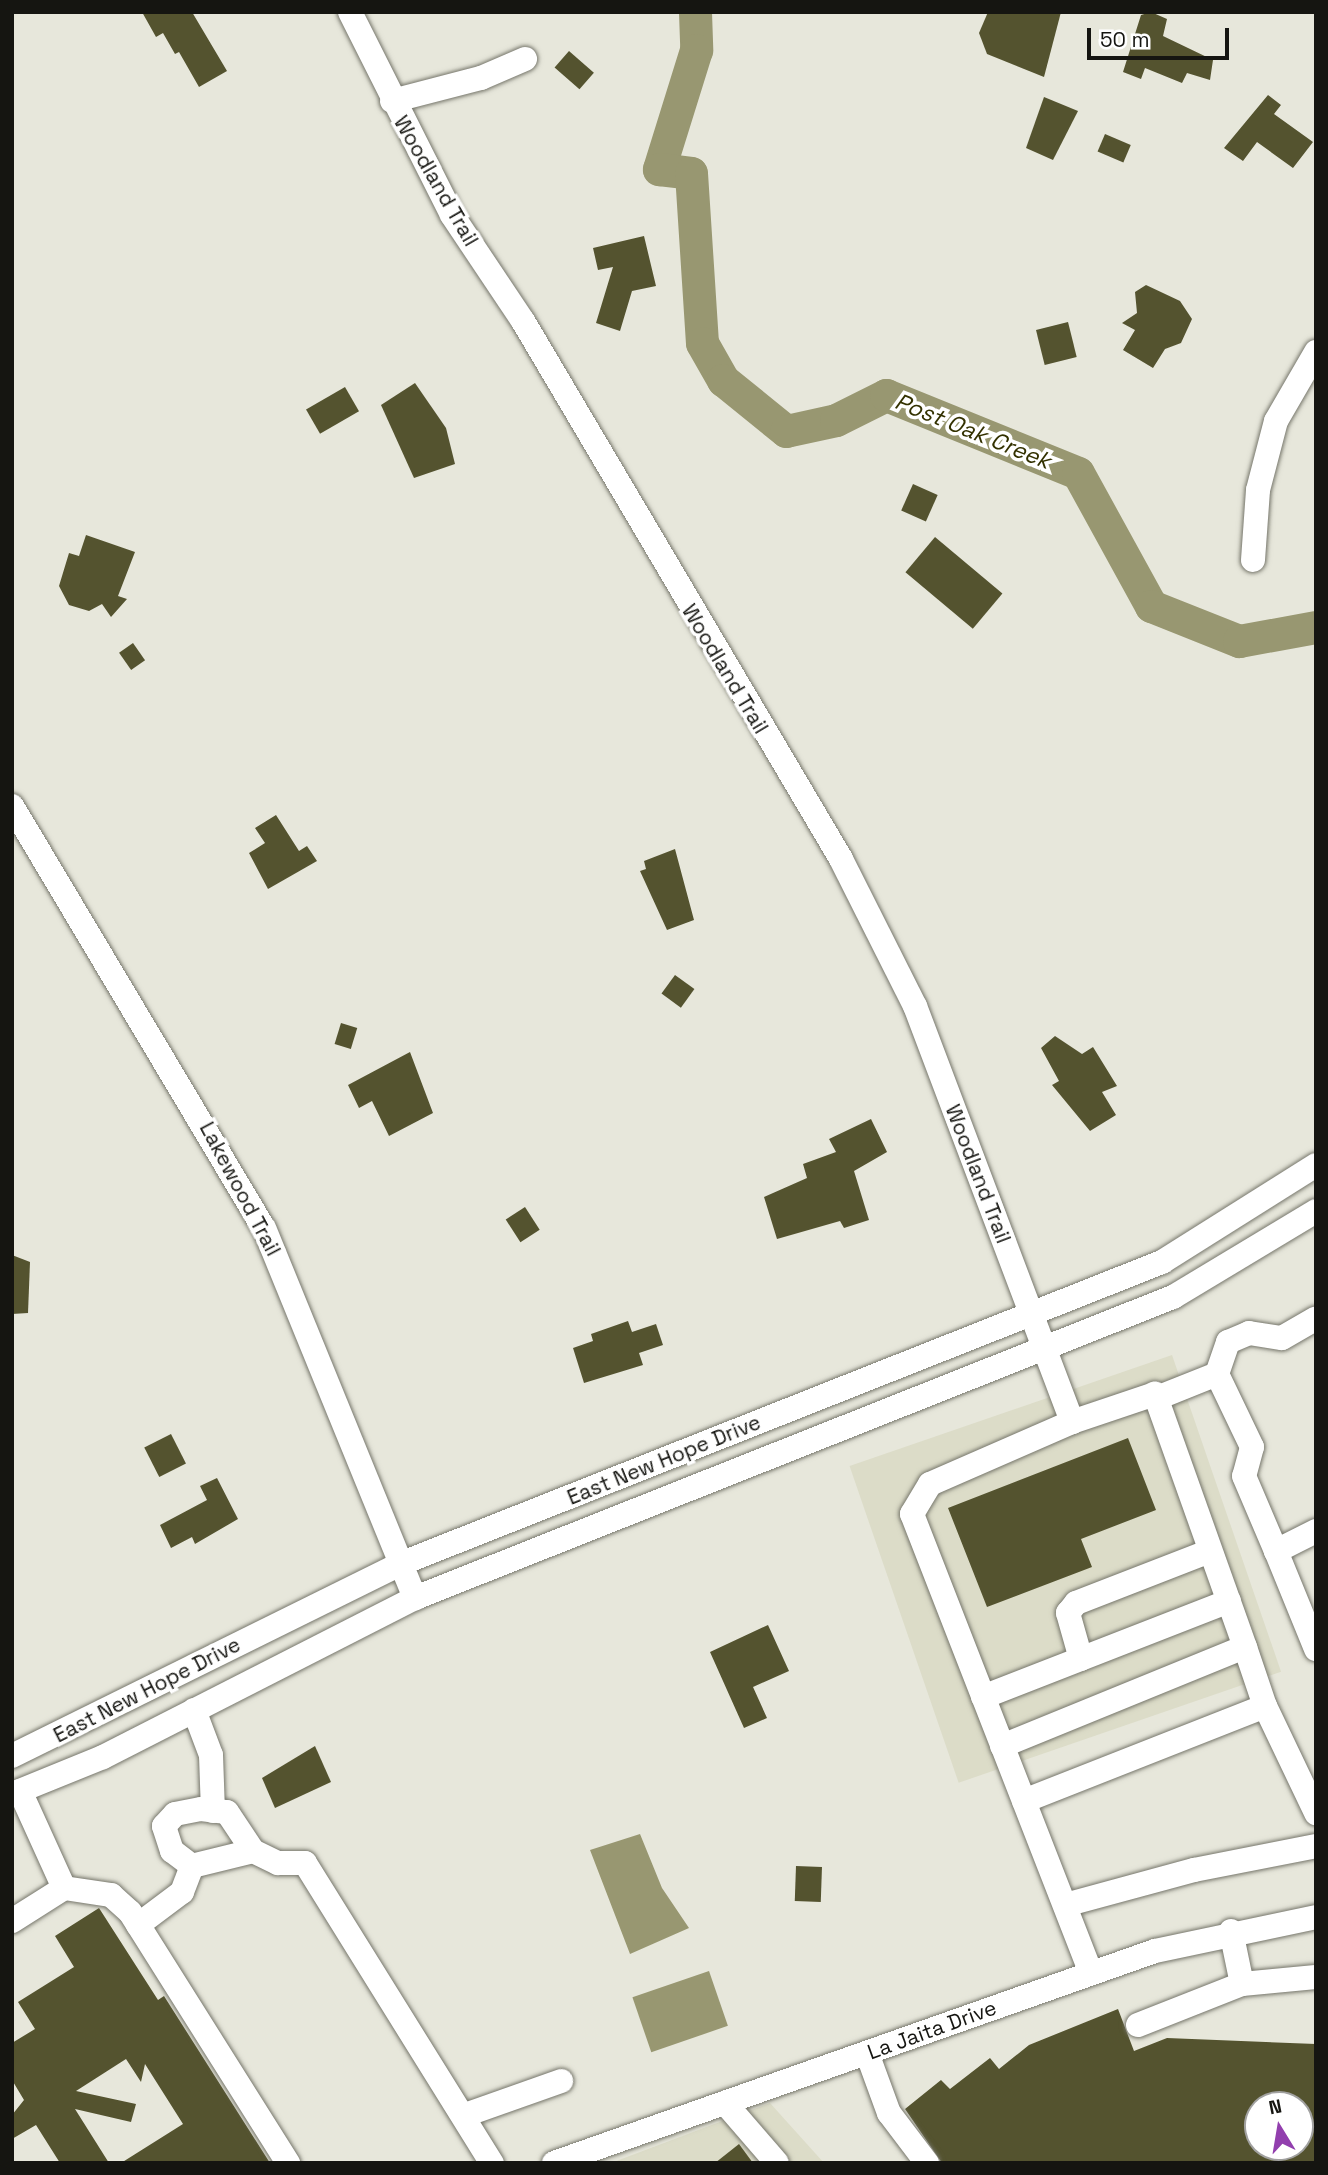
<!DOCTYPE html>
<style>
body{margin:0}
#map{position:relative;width:1328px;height:2175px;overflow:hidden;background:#e7e7db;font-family:"Space Grotesk",sans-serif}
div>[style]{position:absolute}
.built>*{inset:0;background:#dcdcc8;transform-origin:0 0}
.water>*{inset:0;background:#989771;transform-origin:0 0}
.river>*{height:33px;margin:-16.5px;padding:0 16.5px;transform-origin:16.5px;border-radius:16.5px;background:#989771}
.building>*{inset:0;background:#54532f;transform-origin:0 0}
.roads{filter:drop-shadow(0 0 2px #76766b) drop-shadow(0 0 2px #76766b)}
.minor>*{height:24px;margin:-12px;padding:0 12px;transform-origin:12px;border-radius:12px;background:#fff}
span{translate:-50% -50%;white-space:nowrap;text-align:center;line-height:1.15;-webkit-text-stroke:7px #fff;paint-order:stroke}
.street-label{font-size:21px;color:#151511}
.water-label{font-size:23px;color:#333100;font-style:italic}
.frame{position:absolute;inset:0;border:14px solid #151511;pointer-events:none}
.north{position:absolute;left:1244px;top:2091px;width:70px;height:70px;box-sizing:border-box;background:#fff;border:2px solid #a1a1a0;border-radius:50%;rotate:349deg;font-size:19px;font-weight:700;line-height:28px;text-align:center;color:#151511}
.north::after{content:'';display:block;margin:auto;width:24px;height:32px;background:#923fae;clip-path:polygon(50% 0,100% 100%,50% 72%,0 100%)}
.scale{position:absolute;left:1087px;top:28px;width:142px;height:32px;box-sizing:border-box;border:4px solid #151511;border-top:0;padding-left:9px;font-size:21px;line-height:24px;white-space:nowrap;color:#151511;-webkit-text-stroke:5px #fff;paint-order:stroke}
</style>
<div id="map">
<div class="built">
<i style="left:1172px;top:1355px;width:335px;height:341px;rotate:71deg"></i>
<i style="clip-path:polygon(770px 2103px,824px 2163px,611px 2163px)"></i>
</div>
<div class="water">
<i style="clip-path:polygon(640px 1834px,662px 1888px,689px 1928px,630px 1954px,590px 1850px)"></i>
<i style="left:709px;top:1971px;width:58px;height:81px;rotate:71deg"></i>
</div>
<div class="river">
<i style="left:695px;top:12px;width:38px;rotate:88deg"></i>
<i style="left:696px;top:50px;width:125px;rotate:107.3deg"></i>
<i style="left:659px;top:169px;width:32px;rotate:7deg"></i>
<i style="left:691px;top:173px;width:170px;rotate:86.3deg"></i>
<i style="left:702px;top:343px;width:43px;rotate:60.4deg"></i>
<i style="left:723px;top:380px;width:81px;rotate:39deg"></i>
<i style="left:786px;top:431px;width:51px;rotate:-12.4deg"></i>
<i style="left:836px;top:420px;width:56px;rotate:-26.6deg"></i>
<i style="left:886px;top:395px;width:207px;rotate:22.1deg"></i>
<i style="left:1078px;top:473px;width:152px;rotate:61.2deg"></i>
<i style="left:1151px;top:606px;width:95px;rotate:21.7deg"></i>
<i style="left:1239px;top:641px;width:78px;rotate:-10.3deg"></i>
</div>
<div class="building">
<i style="clip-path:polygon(142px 12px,192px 12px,227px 71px,199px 87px,179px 52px,175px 54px,163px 33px,156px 37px)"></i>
<i style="clip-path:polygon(988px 12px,1061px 12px,1044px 77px,987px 54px,979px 33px)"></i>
<i style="clip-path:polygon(1151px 12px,1167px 19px,1163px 36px,1213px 60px,1210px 80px,1187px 73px,1182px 83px,1145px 68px,1141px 79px,1123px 72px,1141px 15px)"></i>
<i style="left:569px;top:51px;width:33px;height:22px;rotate:41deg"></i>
<i style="clip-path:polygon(1268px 95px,1281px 105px,1274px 114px,1313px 142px,1293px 168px,1257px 142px,1243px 161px,1224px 148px)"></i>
<i style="clip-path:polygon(1044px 97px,1078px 111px,1053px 160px,1026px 148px)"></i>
<i style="left:1105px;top:134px;width:28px;height:19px;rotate:23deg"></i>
<i style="clip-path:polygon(644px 236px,656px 286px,632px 291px,620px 331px,596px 323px,613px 267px,598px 270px,593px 248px)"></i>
<i style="clip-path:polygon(1146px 285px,1180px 301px,1192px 319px,1181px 343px,1165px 349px,1153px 368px,1123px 350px,1135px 330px,1122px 323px,1137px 313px,1135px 292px)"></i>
<i style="left:1068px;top:322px;width:36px;height:33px;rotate:76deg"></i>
<i style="clip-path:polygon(415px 383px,446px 428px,455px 464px,414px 478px,381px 405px)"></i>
<i style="left:345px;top:387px;width:28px;height:45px;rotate:60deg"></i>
<i style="left:913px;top:484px;width:27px;height:29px;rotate:24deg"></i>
<i style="clip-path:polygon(86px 535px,135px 552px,118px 596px,127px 599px,111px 617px,102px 604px,89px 611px,69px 605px,59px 586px,69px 553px,79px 556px)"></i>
<i style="left:935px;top:537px;width:88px;height:46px;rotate:40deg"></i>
<i style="left:133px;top:643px;width:21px;height:17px;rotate:55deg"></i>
<i style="clip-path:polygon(276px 815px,299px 851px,307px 846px,317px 861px,268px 889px,249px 853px,265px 843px,255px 828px)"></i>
<i style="clip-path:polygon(675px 849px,694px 920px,667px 930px,640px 871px,646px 869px,644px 861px)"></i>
<i style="left:675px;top:975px;width:24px;height:23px;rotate:36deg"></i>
<i style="left:341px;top:1023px;width:17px;height:22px;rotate:17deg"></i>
<i style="clip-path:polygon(1055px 1036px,1082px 1054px,1093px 1047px,1117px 1086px,1102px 1092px,1116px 1115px,1090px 1131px,1052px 1085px,1059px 1081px,1041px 1048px)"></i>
<i style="clip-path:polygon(410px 1052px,433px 1113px,389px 1136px,372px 1101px,359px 1108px,348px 1085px)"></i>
<i style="clip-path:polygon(871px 1119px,887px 1152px,854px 1171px,869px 1220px,844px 1228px,840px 1221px,777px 1239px,764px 1197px,807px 1178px,803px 1164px,836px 1152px,829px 1139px)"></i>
<i style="left:525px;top:1207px;width:27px;height:23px;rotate:57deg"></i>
<i style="clip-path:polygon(12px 1255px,30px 1262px,28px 1313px,12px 1314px)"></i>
<i style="clip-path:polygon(628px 1321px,632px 1332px,656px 1324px,663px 1345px,639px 1353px,643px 1365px,584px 1383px,573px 1348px,593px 1341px,591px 1334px)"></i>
<i style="left:171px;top:1434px;width:33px;height:30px;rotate:63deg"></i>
<i style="clip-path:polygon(1128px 1438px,1156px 1510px,1081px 1539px,1092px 1567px,987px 1607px,948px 1508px)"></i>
<i style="clip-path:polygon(217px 1478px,238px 1519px,195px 1544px,192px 1537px,171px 1548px,160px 1525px,207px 1500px,200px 1486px)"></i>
<i style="clip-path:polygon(768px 1625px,789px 1671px,753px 1687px,767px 1718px,744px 1728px,710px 1652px)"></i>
<i style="clip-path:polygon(315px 1746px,331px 1782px,275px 1808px,262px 1778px)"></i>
<i style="left:796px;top:1866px;width:26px;height:35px;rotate:2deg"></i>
<i style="clip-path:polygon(99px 1908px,158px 2000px,164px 1996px,270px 2163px,121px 2163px,183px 2124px,145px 2064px,141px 2082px,126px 2059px,76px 2091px,136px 2104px,131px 2122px,75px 2109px,109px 2163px,60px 2163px,36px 2125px,12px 2139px,12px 2115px,24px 2100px,12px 2080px,12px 2043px,35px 2029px,18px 2002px,74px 1967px,55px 1936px)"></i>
<i style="clip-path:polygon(evenodd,1118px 2009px,1134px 2051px,1167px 2038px,1316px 2044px,1316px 2163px,942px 2163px,905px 2109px,941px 2080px,950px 2089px,990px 2058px,999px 2069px,1029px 2045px,1118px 2009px,1258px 2105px,1300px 2105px,1300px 2147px,1258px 2147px,1258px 2105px)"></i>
<i style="clip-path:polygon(739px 2144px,753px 2163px,715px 2163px)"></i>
</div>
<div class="roads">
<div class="minor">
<i style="left:350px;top:12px;width:227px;rotate:63.3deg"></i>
<i style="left:452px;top:215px;width:128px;rotate:56.2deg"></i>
<i style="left:523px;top:321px;width:625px;rotate:59.41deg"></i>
<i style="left:841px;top:859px;width:165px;rotate:63.3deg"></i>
<i style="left:915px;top:1006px;width:445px;rotate:69.3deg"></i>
<i style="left:1072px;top:1422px;width:155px;rotate:156.4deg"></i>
<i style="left:930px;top:1484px;width:35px;rotate:121deg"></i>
<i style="left:912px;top:1514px;width:493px;rotate:68.7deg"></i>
<i style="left:392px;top:101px;width:92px;rotate:-14.5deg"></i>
<i style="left:481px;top:78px;width:48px;rotate:-23.4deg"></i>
<i style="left:1253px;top:560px;width:70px;rotate:-85.9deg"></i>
<i style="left:1258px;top:490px;width:71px;rotate:-75.4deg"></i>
<i style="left:1276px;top:421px;width:80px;rotate:-59.9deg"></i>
<i style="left:12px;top:806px;width:492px;rotate:59.2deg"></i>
<i style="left:264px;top:1228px;width:400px;rotate:67.8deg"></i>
<i style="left:1217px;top:1374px;width:34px;rotate:-71deg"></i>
<i style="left:1228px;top:1342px;width:23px;rotate:-23deg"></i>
<i style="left:1249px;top:1333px;width:33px;rotate:9deg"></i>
<i style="left:1282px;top:1338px;width:39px;rotate:-30deg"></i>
<i style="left:1157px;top:1398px;width:65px;rotate:-21.8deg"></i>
<i style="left:1217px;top:1374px;width:81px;rotate:64.4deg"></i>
<i style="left:1252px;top:1447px;width:30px;rotate:105deg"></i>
<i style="left:1244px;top:1476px;width:82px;rotate:66.9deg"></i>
<i style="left:1316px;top:1531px;width:45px;rotate:153.4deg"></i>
<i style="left:1276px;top:1551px;width:106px;rotate:67.8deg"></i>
<i style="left:1245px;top:1647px;width:62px;rotate:71.3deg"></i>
<i style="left:1081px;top:1659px;width:48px;rotate:-105.8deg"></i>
<i style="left:1068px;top:1613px;width:13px;rotate:-51deg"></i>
<i style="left:1076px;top:1603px;width:144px;rotate:-21.2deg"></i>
<i style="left:983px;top:1697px;width:264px;rotate:-21.3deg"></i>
<i style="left:194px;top:1710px;width:48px;rotate:69.3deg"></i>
<i style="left:211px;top:1755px;width:56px;rotate:88deg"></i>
<i style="left:1002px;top:1746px;width:262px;rotate:-22.2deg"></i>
<i style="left:1245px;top:1647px;width:269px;rotate:-109.6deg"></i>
<i style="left:1155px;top:1394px;width:88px;rotate:161.4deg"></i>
<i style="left:12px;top:1756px;width:433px;rotate:-26.3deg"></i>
<i style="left:400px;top:1564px;width:820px;rotate:-21.62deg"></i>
<i style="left:1162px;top:1262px;width:182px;rotate:-32.2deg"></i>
<i style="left:20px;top:1791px;width:107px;rotate:65.6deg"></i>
<i style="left:64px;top:1888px;width:48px;rotate:8.5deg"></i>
<i style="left:111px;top:1895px;width:25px;rotate:42deg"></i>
<i style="left:130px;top:1912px;width:297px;rotate:57.8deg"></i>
<i style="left:12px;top:1794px;width:98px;rotate:-22.1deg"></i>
<i style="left:103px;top:1757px;width:350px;rotate:-27deg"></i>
<i style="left:415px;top:1598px;width:816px;rotate:-21.66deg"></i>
<i style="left:1173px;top:1297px;width:167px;rotate:-31deg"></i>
<i style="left:1024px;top:1801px;width:259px;rotate:-21.5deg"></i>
<i style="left:1265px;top:1706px;width:119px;rotate:64.5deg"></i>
<i style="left:253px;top:1851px;width:28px;rotate:26deg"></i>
<i style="left:278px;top:1863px;width:27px"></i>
<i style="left:305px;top:1863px;width:354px;rotate:58.1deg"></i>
<i style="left:1065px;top:1905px;width:134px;rotate:-15.2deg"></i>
<i style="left:1194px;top:1870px;width:124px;rotate:-11.1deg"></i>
<i style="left:12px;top:1921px;width:62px;rotate:-32.4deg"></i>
<i style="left:138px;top:1925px;width:55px;rotate:-36.9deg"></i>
<i style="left:182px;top:1892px;width:28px;rotate:-69deg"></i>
<i style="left:192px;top:1866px;width:25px;rotate:-143deg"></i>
<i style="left:172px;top:1851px;width:26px;rotate:-108deg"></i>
<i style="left:164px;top:1826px;width:16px;rotate:-47deg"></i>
<i style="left:175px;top:1814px;width:26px;rotate:-11deg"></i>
<i style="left:201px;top:1809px;width:26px;rotate:7deg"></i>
<i style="left:227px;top:1812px;width:47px;rotate:56.3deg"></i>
<i style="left:253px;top:1851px;width:63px;rotate:166.2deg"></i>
<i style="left:1231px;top:1931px;width:54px;rotate:78.3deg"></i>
<i style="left:1138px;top:2025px;width:112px;rotate:-21.5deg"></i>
<i style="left:1242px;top:1984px;width:74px;rotate:-5.4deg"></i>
<i style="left:867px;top:2053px;width:64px;rotate:69.9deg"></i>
<i style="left:889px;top:2113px;width:63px;rotate:52.8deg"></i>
<i style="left:725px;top:2103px;width:79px;rotate:49.1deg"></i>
<i style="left:465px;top:2115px;width:102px;rotate:-19.5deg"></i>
<i style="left:554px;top:2163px;width:637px;rotate:-19.43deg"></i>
<i style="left:1155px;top:1951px;width:165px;rotate:-11.9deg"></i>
</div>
</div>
<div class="street-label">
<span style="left:436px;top:181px;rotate:60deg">Woodland Trail</span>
<span style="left:725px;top:669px;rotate:59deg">Woodland Trail</span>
<span style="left:978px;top:1174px;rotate:69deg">Woodland Trail</span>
<span style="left:240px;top:1189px;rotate:62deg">Lakewood Trail</span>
<span style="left:664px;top:1460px;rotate:-22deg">East New Hope Drive</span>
<span style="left:147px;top:1690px;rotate:-27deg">East New Hope Drive</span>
<span style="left:932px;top:2030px;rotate:-20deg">La Jaita Drive</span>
</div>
<div class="water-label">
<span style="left:973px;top:431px;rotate:22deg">Post Oak Creek</span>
</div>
<div class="frame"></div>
<div class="north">N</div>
<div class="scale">50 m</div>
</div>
